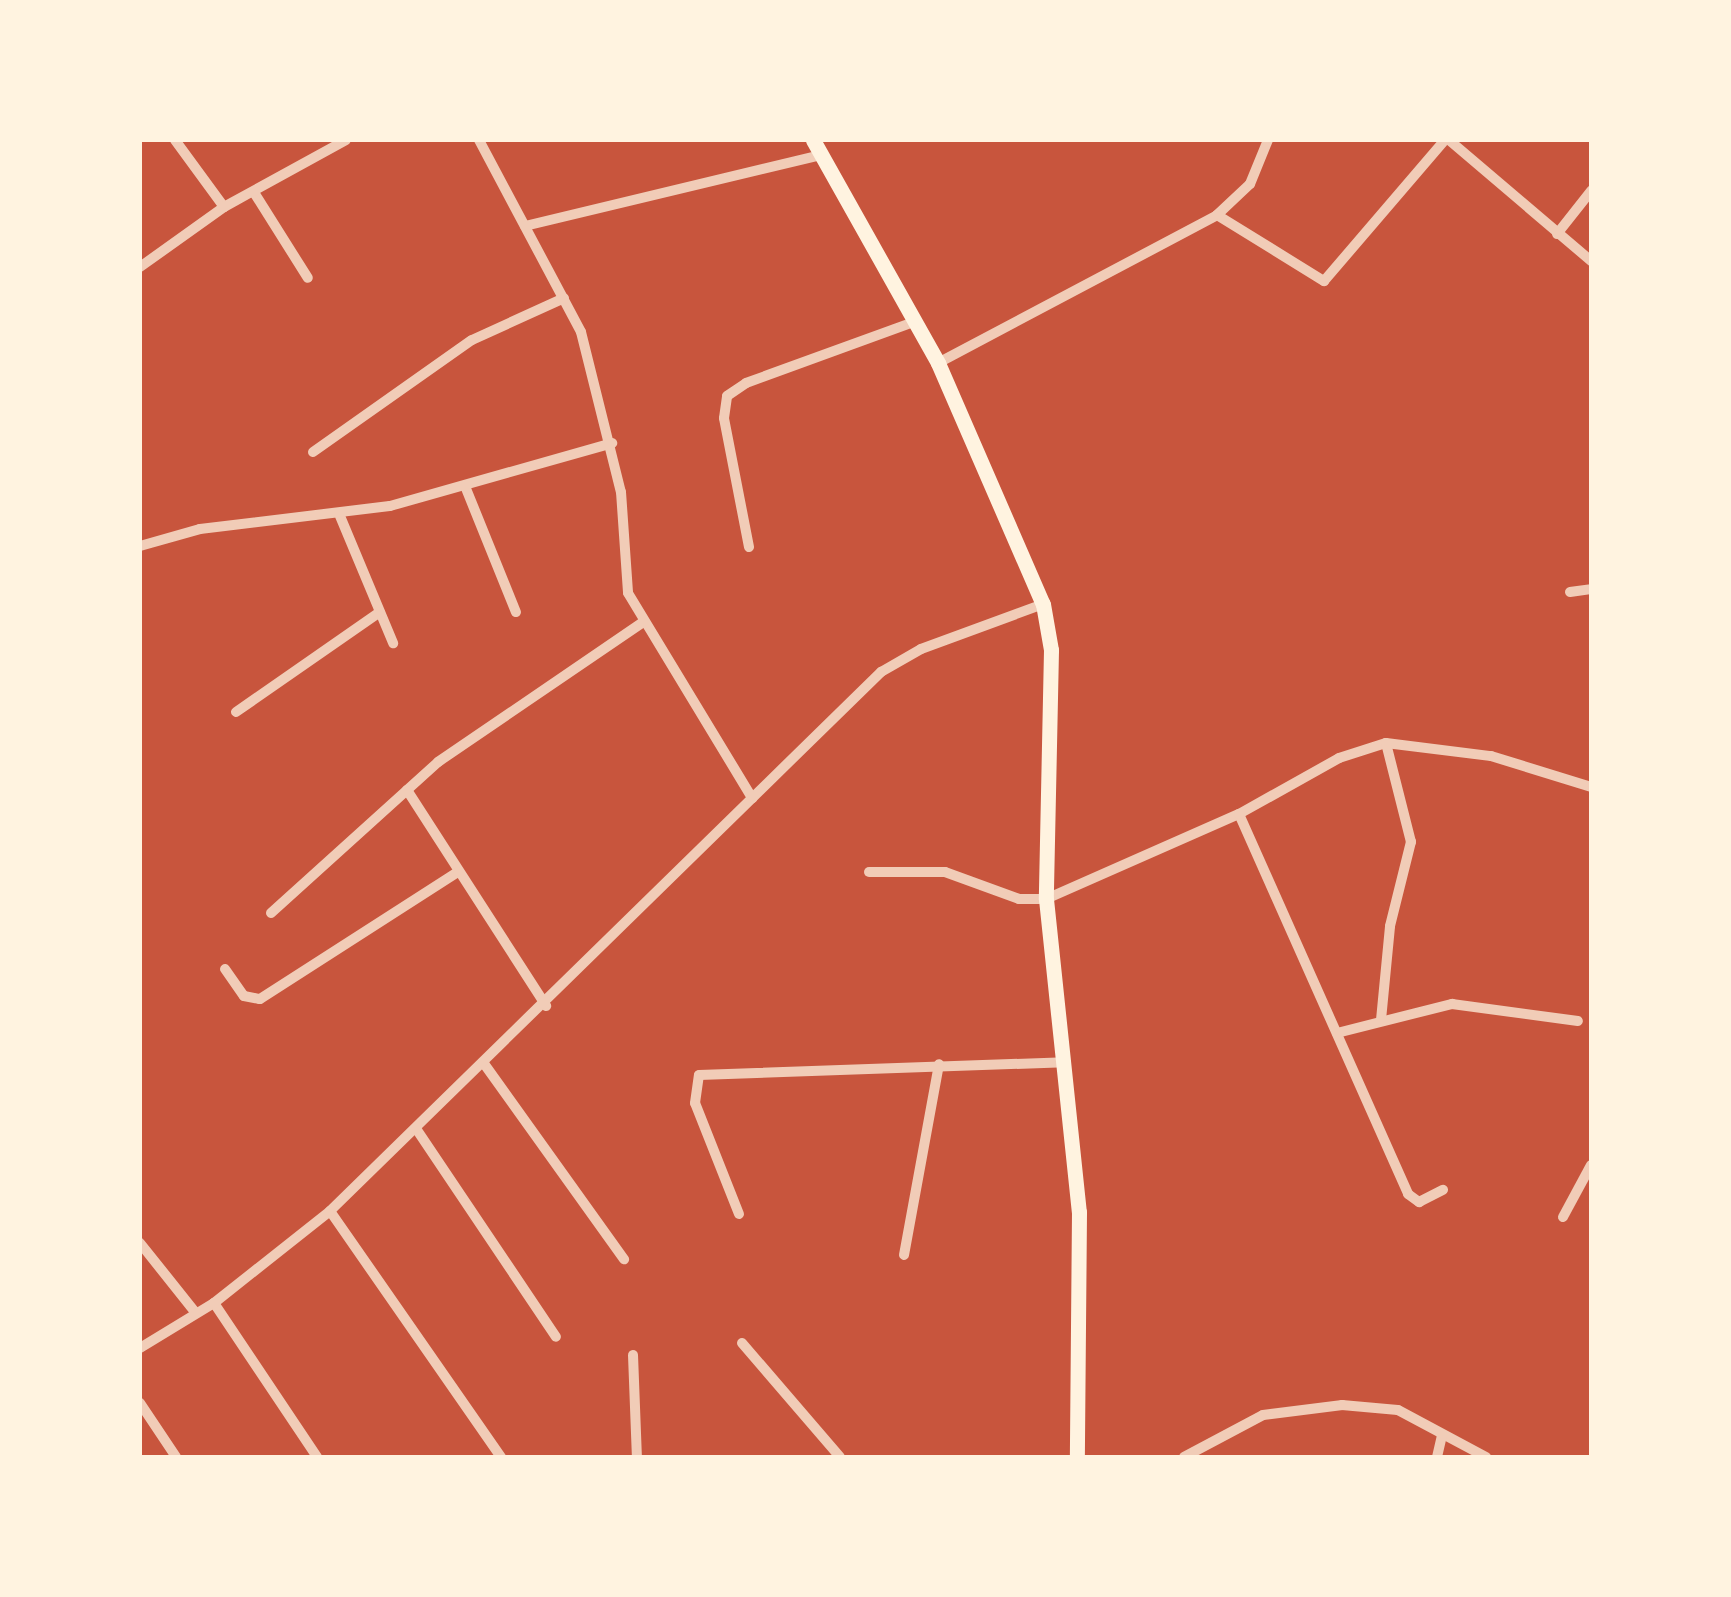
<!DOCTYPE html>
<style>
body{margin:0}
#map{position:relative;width:1731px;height:1597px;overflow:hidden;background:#c8553d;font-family:Helvetica,sans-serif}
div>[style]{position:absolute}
.minor>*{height:10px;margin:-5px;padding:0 5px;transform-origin:5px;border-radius:5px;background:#f1ccb7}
.primary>*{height:15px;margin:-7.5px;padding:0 7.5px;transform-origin:7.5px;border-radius:7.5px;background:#fff3e0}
span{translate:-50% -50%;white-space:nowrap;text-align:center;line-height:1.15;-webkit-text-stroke:9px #fff3e0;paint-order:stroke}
.frame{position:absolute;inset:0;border:142px solid #fff3e0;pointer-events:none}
</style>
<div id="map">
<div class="minor">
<i style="left:175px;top:140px;width:83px;rotate:53.8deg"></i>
<i style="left:479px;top:140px;width:217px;rotate:62deg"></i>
<i style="left:581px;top:332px;width:165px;rotate:76deg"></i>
<i style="left:621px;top:492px;width:101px;rotate:86deg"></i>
<i style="left:628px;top:593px;width:240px;rotate:58.8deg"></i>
<i style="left:1449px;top:140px;width:187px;rotate:40.4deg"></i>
<i style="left:255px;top:194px;width:99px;rotate:57.8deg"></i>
<i style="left:1217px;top:215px;width:126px;rotate:31.7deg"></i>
<i style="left:1324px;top:281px;width:186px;rotate:-49.4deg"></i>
<i style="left:525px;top:226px;width:304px;rotate:-13.5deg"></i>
<i style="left:1557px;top:234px;width:55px;rotate:-51.7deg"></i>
<i style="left:140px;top:267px;width:103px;rotate:-35.5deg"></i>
<i style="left:224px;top:207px;width:139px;rotate:-28.8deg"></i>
<i style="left:938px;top:363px;width:316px;rotate:-27.9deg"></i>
<i style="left:1217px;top:215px;width:45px;rotate:-43.2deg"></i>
<i style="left:1250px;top:184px;width:48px;rotate:-67.8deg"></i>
<i style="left:313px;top:452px;width:194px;rotate:-35.2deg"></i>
<i style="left:472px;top:340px;width:101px;rotate:-24.5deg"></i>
<i style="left:465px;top:486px;width:136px;rotate:68deg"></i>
<i style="left:340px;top:516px;width:138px;rotate:67.3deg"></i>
<i style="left:140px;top:546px;width:62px;rotate:-15.8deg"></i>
<i style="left:200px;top:529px;width:191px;rotate:-6.9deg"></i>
<i style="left:390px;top:506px;width:231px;rotate:-15.8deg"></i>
<i style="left:749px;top:547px;width:131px;rotate:-101deg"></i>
<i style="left:724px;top:418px;width:22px;rotate:-82deg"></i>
<i style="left:727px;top:396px;width:23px;rotate:-34deg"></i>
<i style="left:746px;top:383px;width:181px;rotate:-20deg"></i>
<i style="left:1570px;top:592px;width:21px;rotate:-8deg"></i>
<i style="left:236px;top:712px;width:175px;rotate:-34.8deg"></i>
<i style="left:407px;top:790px;width:257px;rotate:57.2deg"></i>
<i style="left:1239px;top:814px;width:416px;rotate:66deg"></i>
<i style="left:1408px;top:1194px;width:14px;rotate:36deg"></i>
<i style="left:1419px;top:1202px;width:27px;rotate:-27deg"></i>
<i style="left:869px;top:872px;width:76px"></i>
<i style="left:945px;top:872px;width:79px;rotate:20deg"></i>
<i style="left:1019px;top:899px;width:27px"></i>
<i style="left:1046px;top:899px;width:211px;rotate:-23.8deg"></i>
<i style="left:1239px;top:814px;width:115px;rotate:-29.2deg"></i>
<i style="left:1339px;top:758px;width:49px;rotate:-17.7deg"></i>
<i style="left:1386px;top:743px;width:106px;rotate:7.1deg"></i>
<i style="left:1491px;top:756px;width:105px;rotate:17.2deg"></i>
<i style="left:271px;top:913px;width:225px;rotate:-42.1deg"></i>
<i style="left:438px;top:762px;width:248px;rotate:-34.3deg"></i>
<i style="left:225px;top:969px;width:33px;rotate:55deg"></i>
<i style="left:244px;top:996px;width:16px;rotate:11deg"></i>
<i style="left:260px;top:999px;width:235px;rotate:-32.7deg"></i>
<i style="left:1381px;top:1020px;width:94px;rotate:-84.5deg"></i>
<i style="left:1390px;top:926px;width:87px;rotate:-76deg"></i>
<i style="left:1411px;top:842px;width:102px;rotate:-104.2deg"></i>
<i style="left:1337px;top:1033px;width:119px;rotate:-14.2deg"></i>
<i style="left:1452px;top:1004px;width:127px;rotate:7.7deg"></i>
<i style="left:485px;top:1065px;width:239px;rotate:54.4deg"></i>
<i style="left:417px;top:1130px;width:249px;rotate:56.1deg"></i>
<i style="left:330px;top:1211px;width:300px;rotate:55.2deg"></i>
<i style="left:739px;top:1214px;width:119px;rotate:-111.6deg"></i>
<i style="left:695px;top:1103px;width:28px;rotate:-82deg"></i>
<i style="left:699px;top:1075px;width:366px;rotate:-2deg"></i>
<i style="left:1563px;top:1217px;width:59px;rotate:-61.7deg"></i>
<i style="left:140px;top:1243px;width:88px;rotate:51.4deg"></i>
<i style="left:904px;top:1255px;width:194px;rotate:-79.6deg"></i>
<i style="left:214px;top:1303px;width:185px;rotate:56.2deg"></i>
<i style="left:742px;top:1343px;width:150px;rotate:49.3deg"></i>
<i style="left:140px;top:1348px;width:87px;rotate:-31.3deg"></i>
<i style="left:214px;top:1303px;width:148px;rotate:-38.4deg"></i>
<i style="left:330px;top:1211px;width:771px;rotate:-44.37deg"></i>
<i style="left:881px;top:672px;width:46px;rotate:-29.9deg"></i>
<i style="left:921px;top:649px;width:130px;rotate:-20.2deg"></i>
<i style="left:633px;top:1355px;width:102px;rotate:87.8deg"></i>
<i style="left:140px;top:1403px;width:65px;rotate:56.3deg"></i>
<i style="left:1184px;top:1457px;width:89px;rotate:-28deg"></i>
<i style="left:1263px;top:1415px;width:80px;rotate:-7.2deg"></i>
<i style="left:1342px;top:1405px;width:56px;rotate:5.1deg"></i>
<i style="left:1398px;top:1410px;width:100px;rotate:28.1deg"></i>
<i style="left:1437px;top:1457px;width:23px;rotate:-77deg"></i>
</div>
<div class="primary">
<i style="left:813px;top:140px;width:256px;rotate:60.7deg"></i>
<i style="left:938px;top:363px;width:263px;rotate:66.5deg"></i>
<i style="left:1043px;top:604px;width:47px;rotate:80.1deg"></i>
<i style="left:1051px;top:650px;width:249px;rotate:91.2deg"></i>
<i style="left:1046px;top:899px;width:315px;rotate:84deg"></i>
<i style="left:1079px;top:1212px;width:245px;rotate:90.5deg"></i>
</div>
<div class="frame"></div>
</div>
